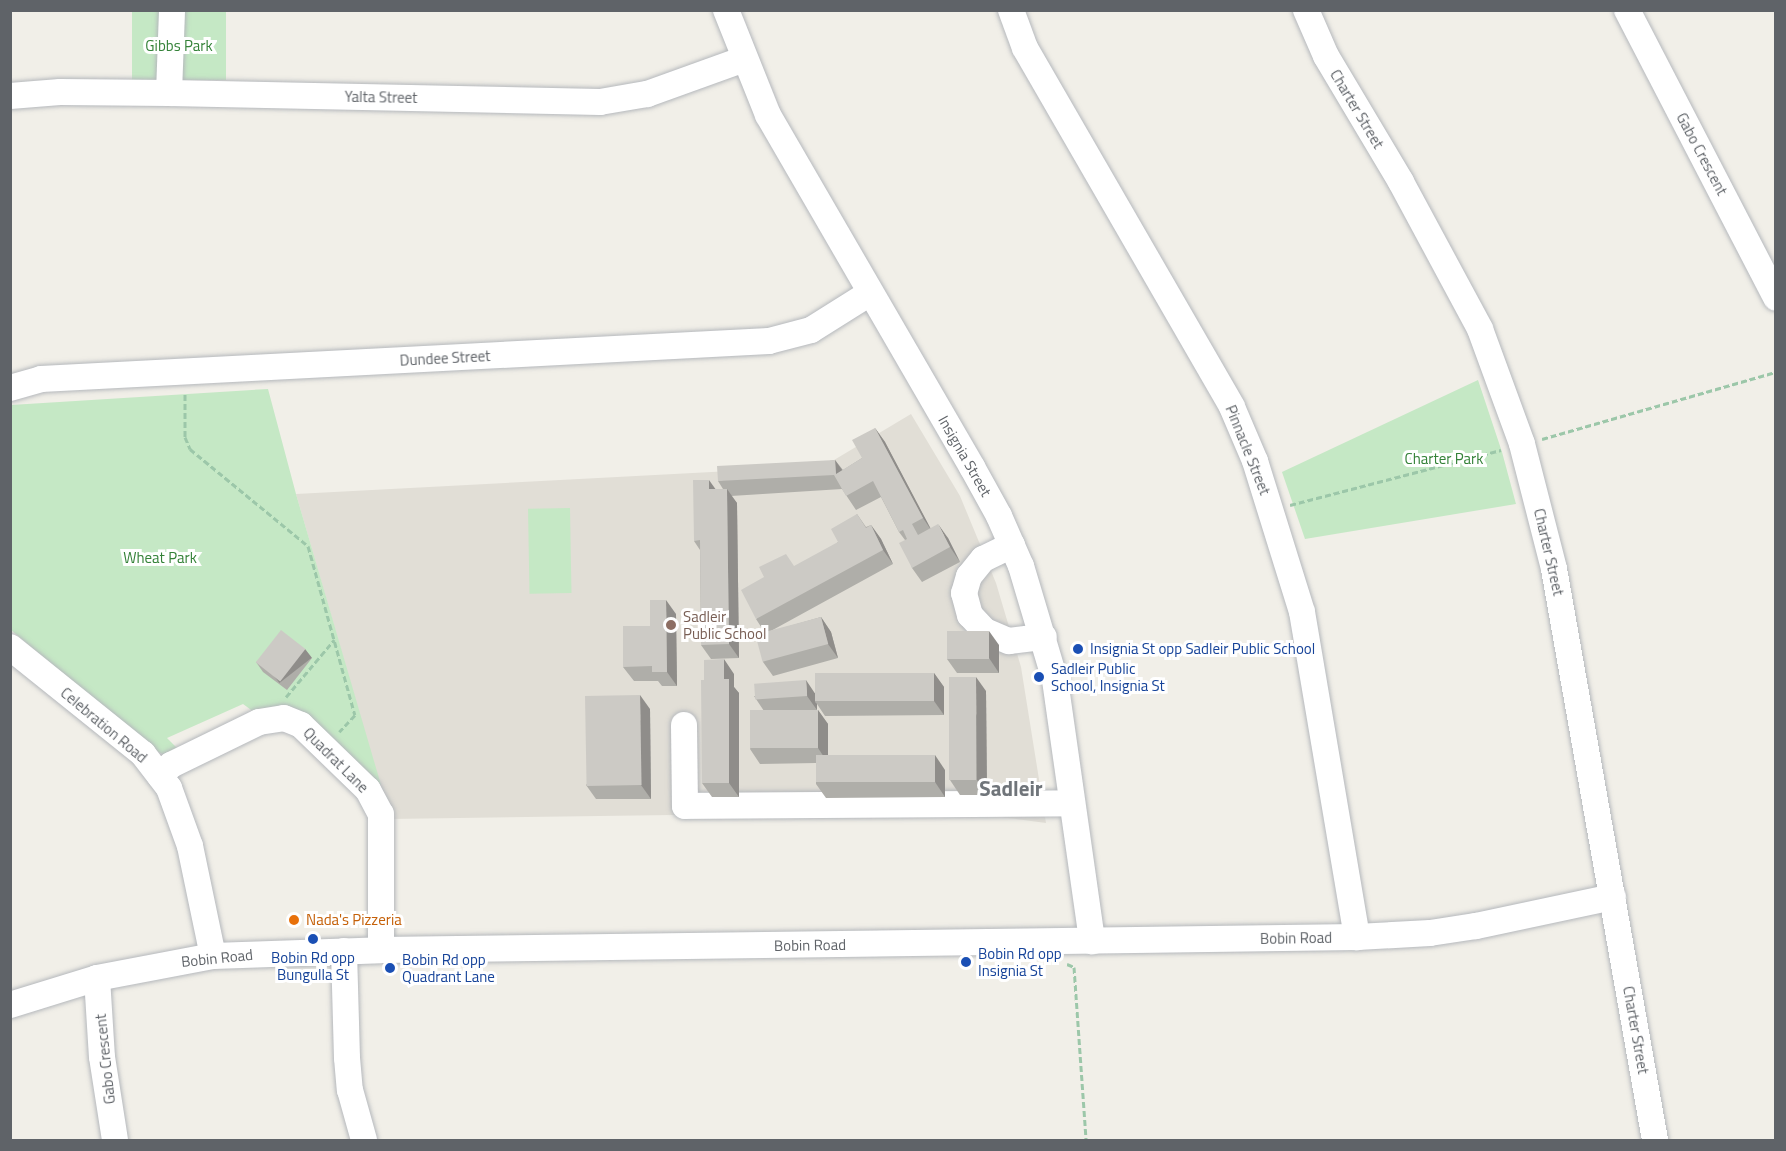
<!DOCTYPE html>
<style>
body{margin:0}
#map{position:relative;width:1786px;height:1151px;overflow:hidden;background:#f1efe8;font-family:"Titillium Web",sans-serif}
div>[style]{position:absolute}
.education>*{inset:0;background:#e1ded6}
.green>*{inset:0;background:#c5e8c5;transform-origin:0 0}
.path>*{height:3px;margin-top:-1.5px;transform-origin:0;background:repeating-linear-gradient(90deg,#9cc7a9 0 6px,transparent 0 9px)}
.roads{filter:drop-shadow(0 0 2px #b5b8bc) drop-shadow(0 0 2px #b5b8bc)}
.minor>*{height:26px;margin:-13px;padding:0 13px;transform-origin:13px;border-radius:13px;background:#fff}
.wall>*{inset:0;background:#afaea9}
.shaded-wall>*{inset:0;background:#8f8d8a;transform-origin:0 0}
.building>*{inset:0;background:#cccac5;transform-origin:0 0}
.dots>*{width:16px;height:16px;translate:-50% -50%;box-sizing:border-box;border:3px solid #fff;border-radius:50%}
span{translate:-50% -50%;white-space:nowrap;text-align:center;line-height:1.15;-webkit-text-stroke:6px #fff;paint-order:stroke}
.park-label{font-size:15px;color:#348238}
.street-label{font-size:15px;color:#5f6368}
.education-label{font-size:15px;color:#785e54}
.left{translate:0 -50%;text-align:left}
.transit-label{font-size:15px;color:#164399}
.food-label{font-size:15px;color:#c56008}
.district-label{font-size:21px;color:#70757a;font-weight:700}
.frame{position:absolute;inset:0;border:12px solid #5f6368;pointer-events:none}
</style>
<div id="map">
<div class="education">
<i style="clip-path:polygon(911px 414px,960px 496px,996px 583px,1021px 667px,1046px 823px,954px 811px,390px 819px,296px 494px,824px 466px)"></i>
</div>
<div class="green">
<i style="left:132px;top:11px;width:94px;height:69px"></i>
<i style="clip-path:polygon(1478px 380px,1502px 452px,1516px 504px,1305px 539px,1282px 472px)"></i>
<i style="clip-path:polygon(268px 389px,296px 494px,381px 785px,309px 720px,258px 715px,243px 704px,167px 738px,180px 751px,165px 755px,156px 751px,11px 630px,11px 405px)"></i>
<i style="left:570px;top:508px;width:85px;height:42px;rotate:89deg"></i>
</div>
<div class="path">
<i style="left:185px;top:394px;width:43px;rotate:90deg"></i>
<i style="left:185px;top:437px;width:13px;rotate:67deg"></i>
<i style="left:190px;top:449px;width:153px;rotate:39.4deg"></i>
<i style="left:308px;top:546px;width:175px;rotate:74.5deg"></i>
<i style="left:355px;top:715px;width:23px;rotate:133deg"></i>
<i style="left:1542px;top:439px;width:243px;rotate:-16deg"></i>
<i style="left:1290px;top:505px;width:218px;rotate:-14.6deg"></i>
<i style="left:286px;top:697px;width:75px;rotate:-49.9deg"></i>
<i style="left:1067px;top:964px;width:8px;rotate:23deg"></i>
<i style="left:1074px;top:967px;width:173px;rotate:86deg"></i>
</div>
<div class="roads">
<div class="minor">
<i style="left:726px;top:10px;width:113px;rotate:68.2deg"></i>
<i style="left:768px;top:115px;width:407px;rotate:59.9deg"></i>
<i style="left:972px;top:467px;width:56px;rotate:61.1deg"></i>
<i style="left:999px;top:516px;width:55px;rotate:66.3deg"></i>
<i style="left:1021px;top:566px;width:119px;rotate:73.4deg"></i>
<i style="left:1055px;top:680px;width:264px;rotate:81.9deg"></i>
<i style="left:1011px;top:10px;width:40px;rotate:69.8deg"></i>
<i style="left:1025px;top:48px;width:414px;rotate:60deg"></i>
<i style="left:1232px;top:407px;width:59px;rotate:66.9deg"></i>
<i style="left:1255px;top:461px;width:158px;rotate:72.7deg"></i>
<i style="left:1302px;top:612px;width:330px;rotate:80.4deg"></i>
<i style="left:1306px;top:10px;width:50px;rotate:66.5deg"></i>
<i style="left:1326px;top:56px;width:147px;rotate:59.2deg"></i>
<i style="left:1401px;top:182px;width:167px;rotate:61.7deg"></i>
<i style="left:1480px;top:329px;width:122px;rotate:69.9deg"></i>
<i style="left:1522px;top:444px;width:129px;rotate:75.6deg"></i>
<i style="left:1554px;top:569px;width:580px;rotate:79.97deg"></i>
<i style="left:1627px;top:10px;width:324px;rotate:62.6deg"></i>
<i style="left:169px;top:93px;width:83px;rotate:-87.9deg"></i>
<i style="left:10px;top:96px;width:50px;rotate:-4.6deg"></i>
<i style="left:60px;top:92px;width:109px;rotate:0.5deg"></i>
<i style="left:169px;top:93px;width:431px;rotate:1.2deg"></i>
<i style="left:600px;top:102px;width:48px;rotate:-9.7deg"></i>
<i style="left:647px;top:94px;width:103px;rotate:-19.8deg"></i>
<i style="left:10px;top:388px;width:32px;rotate:-16deg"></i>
<i style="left:41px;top:379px;width:729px;rotate:-2.99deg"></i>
<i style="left:769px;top:341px;width:43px;rotate:-14.7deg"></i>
<i style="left:811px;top:330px;width:70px;rotate:-32.1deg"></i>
<i style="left:1012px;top:545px;width:32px;rotate:154deg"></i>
<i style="left:983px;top:559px;width:22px;rotate:129deg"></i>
<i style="left:969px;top:576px;width:18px;rotate:106deg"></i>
<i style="left:964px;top:593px;width:23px;rotate:75deg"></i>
<i style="left:970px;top:615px;width:22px;rotate:47deg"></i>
<i style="left:985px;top:631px;width:26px;rotate:23deg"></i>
<i style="left:1009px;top:641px;width:35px;rotate:-7deg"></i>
<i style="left:10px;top:647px;width:171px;rotate:38.8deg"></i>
<i style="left:143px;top:754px;width:43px;rotate:52.6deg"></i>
<i style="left:169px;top:788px;width:62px;rotate:70.1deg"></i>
<i style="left:190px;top:846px;width:112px;rotate:78.2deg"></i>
<i style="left:684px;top:725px;width:81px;rotate:89.3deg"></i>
<i style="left:685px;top:806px;width:387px;rotate:-0.4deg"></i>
<i style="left:160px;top:776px;width:16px;rotate:-45deg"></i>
<i style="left:171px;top:765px;width:98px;rotate:-26deg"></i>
<i style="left:259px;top:722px;width:25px;rotate:-9deg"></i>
<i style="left:284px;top:718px;width:18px;rotate:22deg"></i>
<i style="left:301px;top:725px;width:93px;rotate:44.1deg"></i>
<i style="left:368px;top:790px;width:27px;rotate:62deg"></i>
<i style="left:381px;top:814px;width:136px;rotate:90deg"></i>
<i style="left:344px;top:951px;width:107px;rotate:88.4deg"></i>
<i style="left:347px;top:1058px;width:32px;rotate:85deg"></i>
<i style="left:350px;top:1090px;width:52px;rotate:74.4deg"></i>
<i style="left:97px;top:978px;width:79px;rotate:86.4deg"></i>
<i style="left:102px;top:1057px;width:84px;rotate:81.1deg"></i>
<i style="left:10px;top:1005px;width:91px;rotate:-17.2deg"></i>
<i style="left:97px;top:978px;width:118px;rotate:-10.7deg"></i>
<i style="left:213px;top:956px;width:168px;rotate:-2deg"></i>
<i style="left:381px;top:950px;width:976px;rotate:-0.76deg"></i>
<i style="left:1357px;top:937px;width:73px;rotate:-3.1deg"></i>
<i style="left:1430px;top:933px;width:47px;rotate:-8.7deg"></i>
<i style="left:1476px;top:926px;width:140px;rotate:-12deg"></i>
</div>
</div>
<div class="wall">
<i style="clip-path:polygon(875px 428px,885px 442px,930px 528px,948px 538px,960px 562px,922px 582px,912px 568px,905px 540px,899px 532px,881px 497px,856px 510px,842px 489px,731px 496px,737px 503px,739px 658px,711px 659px,701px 645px,700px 550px,694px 541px,716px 489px,723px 489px,718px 481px,835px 460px,843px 470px,862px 458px)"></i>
<i style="clip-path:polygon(857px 514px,866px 527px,871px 525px,881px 539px,893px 564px,769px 632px,821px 617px,831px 632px,838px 658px,773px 676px,763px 662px,765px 633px,756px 619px,838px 542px)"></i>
<i style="clip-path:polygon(676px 614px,677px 686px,662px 686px,658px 681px,634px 681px,623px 667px,650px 626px)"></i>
<i style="clip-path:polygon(999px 645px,999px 673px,957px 673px,947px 659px)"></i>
<i style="clip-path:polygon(305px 649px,312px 658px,287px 690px,263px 672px,256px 662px)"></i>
<i style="clip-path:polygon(934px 673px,944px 687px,944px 715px,825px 716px,817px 704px,817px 710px,818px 710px,828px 724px,828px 756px,945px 770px,945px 797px,826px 798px,816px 784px,816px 763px,760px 764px,750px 749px,764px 711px,754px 696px,815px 693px)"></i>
<i style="clip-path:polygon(734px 674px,734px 687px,739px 693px,739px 797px,712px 797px,702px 783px)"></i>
<i style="clip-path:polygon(986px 691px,987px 795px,960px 795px,950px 780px)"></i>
<i style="clip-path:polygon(650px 709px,651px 799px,596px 799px,586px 785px)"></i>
</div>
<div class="shaded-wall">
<i style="clip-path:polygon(875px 428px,885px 442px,933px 533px,923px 518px)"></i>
<i style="clip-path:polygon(835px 460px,845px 474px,836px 474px)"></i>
<i style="clip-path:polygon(709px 480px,719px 494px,709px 489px)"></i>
<i style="clip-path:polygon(727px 489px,737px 503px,739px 658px,729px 644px)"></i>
<i style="clip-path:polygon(938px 524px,948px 538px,960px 562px,950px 547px)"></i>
<i style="clip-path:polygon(871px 525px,881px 539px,893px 564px,883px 550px)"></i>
<i style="clip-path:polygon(666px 600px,676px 614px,677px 686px,667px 672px)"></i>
<i style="clip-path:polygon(821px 617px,831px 632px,838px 658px,828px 644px)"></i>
<i style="clip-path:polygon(989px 631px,999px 645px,999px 673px,989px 658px)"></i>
<i style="left:305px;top:649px;width:11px;height:41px;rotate:52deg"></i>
<i style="clip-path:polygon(724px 659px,734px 674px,734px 687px,739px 693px,739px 797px,729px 783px,724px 679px)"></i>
<i style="clip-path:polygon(934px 673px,944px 687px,944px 715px,934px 701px)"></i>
<i style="clip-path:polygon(976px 677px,986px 691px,987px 795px,977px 780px)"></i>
<i style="clip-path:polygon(806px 680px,816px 695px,815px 702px,817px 704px,817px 710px,807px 696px)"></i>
<i style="clip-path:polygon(640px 695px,650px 709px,651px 799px,641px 785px)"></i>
<i style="clip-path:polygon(818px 710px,828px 724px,828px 763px,818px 748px)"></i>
<i style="clip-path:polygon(935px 755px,945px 770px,945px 797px,935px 782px)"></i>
</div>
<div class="building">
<i style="clip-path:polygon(875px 428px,923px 518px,912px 524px,918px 535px,938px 524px,950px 547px,912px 568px,899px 543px,907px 539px,903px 530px,899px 532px,873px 481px,846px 496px,834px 475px,718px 481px,717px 466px,835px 460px,836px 474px,862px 458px,852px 440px)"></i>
<i style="clip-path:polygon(693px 480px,709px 480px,709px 489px,727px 489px,729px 644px,701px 645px,700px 540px,694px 541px)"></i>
<i style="clip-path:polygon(857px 514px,866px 528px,871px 525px,883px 550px,756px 619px,741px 590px,764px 577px,759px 567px,786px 554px,794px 566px,838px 542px,831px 529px)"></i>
<i style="clip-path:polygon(650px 600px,666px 600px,667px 672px,652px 672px,652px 666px,623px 667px,623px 626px,650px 626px)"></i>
<i style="left:821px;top:617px;width:28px;height:68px;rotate:75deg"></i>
<i style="left:281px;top:630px;width:31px;height:41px;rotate:38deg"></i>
<i style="left:947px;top:631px;width:42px;height:28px"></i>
<i style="clip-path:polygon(724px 659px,724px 679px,729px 679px,729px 783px,702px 783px,701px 680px,704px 680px,704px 660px)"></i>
<i style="left:934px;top:673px;width:28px;height:119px;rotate:90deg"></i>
<i style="left:949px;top:677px;width:27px;height:103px"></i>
<i style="left:806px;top:680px;width:16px;height:52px;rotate:86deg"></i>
<i style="left:640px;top:695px;width:90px;height:55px;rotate:89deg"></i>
<i style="left:818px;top:710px;width:38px;height:68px;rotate:90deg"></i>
<i style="left:935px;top:755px;width:27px;height:119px;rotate:90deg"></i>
</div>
<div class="dots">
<i style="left:671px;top:625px;background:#8d6e63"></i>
<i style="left:1078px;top:649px;background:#1a4fb4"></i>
<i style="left:1039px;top:677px;background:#1a4fb4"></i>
<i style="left:294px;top:920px;background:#e8710a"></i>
<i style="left:313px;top:939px;background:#1a4fb4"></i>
<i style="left:966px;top:962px;background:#1a4fb4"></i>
<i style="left:390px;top:968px;background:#1a4fb4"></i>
</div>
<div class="park-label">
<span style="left:179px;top:46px">Gibbs Park</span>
<span style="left:1444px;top:459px">Charter Park</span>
<span style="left:160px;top:558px">Wheat Park</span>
</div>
<div class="street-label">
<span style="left:381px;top:97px;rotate:1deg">Yalta Street</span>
<span style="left:1357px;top:109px;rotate:59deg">Charter Street</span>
<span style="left:1702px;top:154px;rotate:62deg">Gabo Crescent</span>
<span style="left:445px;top:358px;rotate:-3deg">Dundee Street</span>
<span style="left:1248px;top:450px;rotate:68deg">Pinnacle Street</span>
<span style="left:965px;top:456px;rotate:60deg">Insignia Street</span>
<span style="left:1549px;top:552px;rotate:77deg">Charter Street</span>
<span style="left:104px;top:725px;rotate:40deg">Celebration Road</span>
<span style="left:336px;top:760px;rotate:45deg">Quadrat Lane</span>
<span style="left:1296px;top:938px;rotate:-1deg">Bobin Road</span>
<span style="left:810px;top:945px;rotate:-1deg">Bobin Road</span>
<span style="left:217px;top:958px;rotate:-6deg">Bobin Road</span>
<span style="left:1636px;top:1030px;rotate:80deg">Charter Street</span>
<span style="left:105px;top:1059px;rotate:-96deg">Gabo Crescent</span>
</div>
<div class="education-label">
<span class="left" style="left:683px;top:625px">Sadleir<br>Public School</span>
</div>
<div class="transit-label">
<span class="left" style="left:1090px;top:649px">Insignia St opp Sadleir Public School</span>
<span class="left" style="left:1051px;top:677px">Sadleir Public<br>School, Insignia St</span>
<span class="left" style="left:978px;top:962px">Bobin Rd opp<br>Insignia St</span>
<span style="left:313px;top:966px">Bobin Rd opp<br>Bungulla St</span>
<span class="left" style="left:402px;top:968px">Bobin Rd opp<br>Quadrant Lane</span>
</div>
<div class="food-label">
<span class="left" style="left:306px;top:920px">Nada's Pizzeria</span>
</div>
<div class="district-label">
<span style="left:1011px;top:788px">Sadleir</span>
</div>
<div class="frame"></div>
</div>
